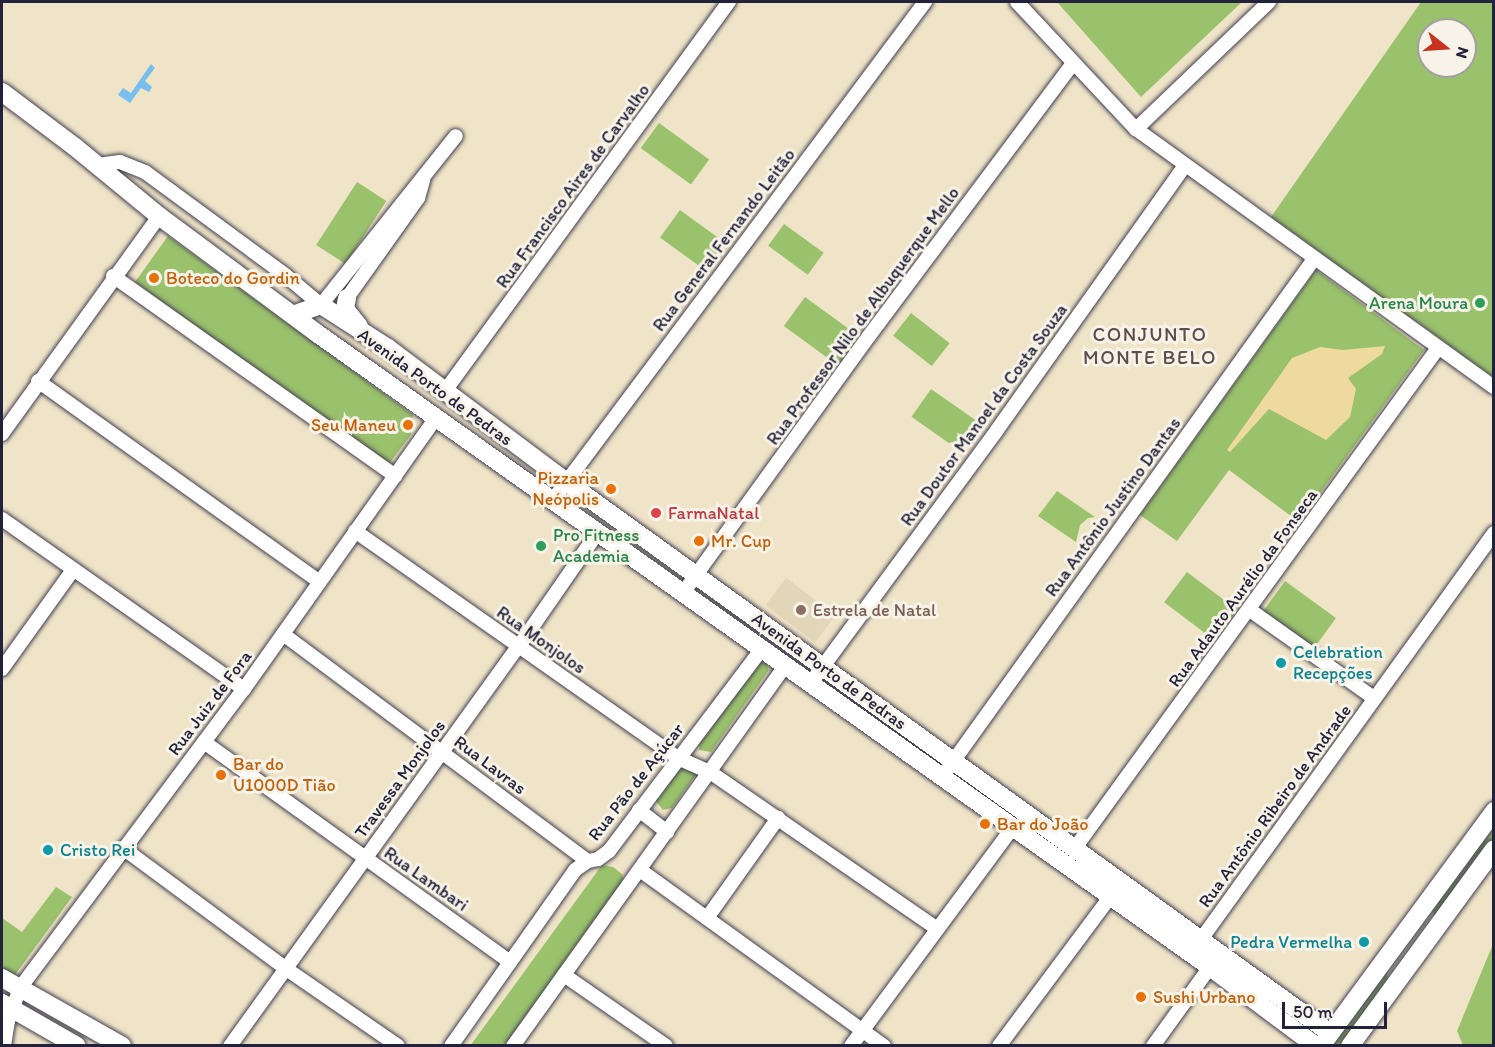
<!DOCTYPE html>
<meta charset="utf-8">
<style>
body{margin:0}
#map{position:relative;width:1495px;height:1047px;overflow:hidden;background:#f0e4c8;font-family:Itim,sans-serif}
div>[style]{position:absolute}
.built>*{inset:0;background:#e1d6b7;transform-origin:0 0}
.green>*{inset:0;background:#9ac16c;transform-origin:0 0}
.sand>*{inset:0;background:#eeda9e}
.water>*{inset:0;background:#78bff0}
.roads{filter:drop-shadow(0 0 2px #413f50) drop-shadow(0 0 2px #413f50)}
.minor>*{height:14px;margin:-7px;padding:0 7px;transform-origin:7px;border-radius:7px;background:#fff}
.major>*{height:18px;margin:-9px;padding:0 9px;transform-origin:9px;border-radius:9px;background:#fff}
.dots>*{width:16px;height:16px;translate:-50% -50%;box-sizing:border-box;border:3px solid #f7f3e8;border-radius:50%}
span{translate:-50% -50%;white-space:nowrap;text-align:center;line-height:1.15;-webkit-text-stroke:6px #f7f3e8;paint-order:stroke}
.street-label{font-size:18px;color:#22223b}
.food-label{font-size:18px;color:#c56008}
.left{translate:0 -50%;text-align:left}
.right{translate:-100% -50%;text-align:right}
.leisure-label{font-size:18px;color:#27864d}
.health-label{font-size:18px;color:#be3a42}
.education-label{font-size:18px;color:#785e54}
.culture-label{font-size:18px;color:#0d838f}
.neighbourhood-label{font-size:20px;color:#5e4c4a;letter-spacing:1.5px}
.frame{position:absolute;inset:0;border:3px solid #22223b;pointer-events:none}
.north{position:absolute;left:1417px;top:18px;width:60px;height:60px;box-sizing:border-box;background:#f7f3e8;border:2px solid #a29fa3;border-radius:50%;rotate:107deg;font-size:16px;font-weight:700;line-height:24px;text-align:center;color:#22223b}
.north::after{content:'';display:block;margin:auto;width:21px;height:27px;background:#c8321e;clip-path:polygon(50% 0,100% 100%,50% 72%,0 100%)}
.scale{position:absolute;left:1282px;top:1002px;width:105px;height:27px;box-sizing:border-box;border:3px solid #22223b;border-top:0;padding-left:8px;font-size:18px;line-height:21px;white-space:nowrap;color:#22223b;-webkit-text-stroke:4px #f7f3e8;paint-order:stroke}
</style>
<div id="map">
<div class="built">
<i style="left:786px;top:578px;width:62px;height:34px;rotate:37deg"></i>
</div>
<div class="green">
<i style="clip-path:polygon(1057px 2px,1242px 2px,1141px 97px)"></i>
<i style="clip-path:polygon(evenodd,1421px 2px,1493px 2px,1493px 377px,1271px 217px,1421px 2px,1429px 30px,1465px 30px,1465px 66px,1429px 66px,1429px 30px)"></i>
<i style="left:659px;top:123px;width:62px;height:31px;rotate:36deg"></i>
<i style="left:357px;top:182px;width:35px;height:75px;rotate:33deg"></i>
<i style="left:680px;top:210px;width:57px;height:34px;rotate:36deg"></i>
<i style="left:784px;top:224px;width:49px;height:27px;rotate:36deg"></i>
<i style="clip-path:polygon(168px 236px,413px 415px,411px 435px,388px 465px,135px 282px)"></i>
<i style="clip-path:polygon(1316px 270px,1424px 350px,1299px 522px,1229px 470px,1177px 541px,1140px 515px)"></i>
<i style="left:805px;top:297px;width:67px;height:36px;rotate:36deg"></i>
<i style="left:911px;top:313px;width:49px;height:29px;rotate:38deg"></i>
<i style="left:931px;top:389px;width:62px;height:34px;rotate:35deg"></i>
<i style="clip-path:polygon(1057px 491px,1095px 517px,1088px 518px,1080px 525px,1076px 542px,1038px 516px)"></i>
<i style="left:1187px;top:572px;width:63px;height:38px;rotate:37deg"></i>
<i style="left:1285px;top:581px;width:63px;height:39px;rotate:36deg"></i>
<i style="clip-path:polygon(758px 662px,766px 663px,769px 670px,711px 752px,699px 750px,700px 741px)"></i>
<i style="clip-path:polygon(681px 765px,697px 773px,672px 808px,663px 810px,655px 800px)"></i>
<i style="clip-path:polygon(1493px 820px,1493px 840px,1435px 915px,1432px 911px,1472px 858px,1471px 850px)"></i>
<i style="clip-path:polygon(602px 865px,613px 867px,622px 874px,624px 881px,506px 1045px,470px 1046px)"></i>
<i style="clip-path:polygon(56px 887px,72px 897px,15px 975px,2px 968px,2px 918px,22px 932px)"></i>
<i style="clip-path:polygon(1403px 942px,1408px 944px,1387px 972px,1387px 984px,1344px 1043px,1328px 1045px)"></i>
<i style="clip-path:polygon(1493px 944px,1493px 1045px,1463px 1045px,1457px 1031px)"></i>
</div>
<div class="sand">
<i style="clip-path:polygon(1385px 346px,1382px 354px,1348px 378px,1356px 389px,1350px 417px,1326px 440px,1269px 409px,1230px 452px,1227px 450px,1292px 358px,1320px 347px,1343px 350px)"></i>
</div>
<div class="water">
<i style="clip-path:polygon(151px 64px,155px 68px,145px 81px,152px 87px,149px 92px,141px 88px,130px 103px,118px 95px,123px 88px,131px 93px)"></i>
</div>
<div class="roads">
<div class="minor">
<i style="left:1017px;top:2px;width:174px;rotate:46.9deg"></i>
<i style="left:1136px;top:129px;width:441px;rotate:35.8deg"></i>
<i style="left:1136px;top:129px;width:184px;rotate:-43.7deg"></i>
<i style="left:98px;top:165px;width:22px;rotate:-8deg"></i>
<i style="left:120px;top:162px;width:27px;rotate:22deg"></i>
<i style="left:145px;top:172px;width:174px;rotate:36.3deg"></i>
<i style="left:285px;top:275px;width:47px;rotate:39.8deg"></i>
<i style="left:321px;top:305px;width:216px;rotate:-51.4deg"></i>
<i style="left:113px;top:276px;width:346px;rotate:35.3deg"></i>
<i style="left:347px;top:298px;width:123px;rotate:-54.6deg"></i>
<i style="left:418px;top:198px;width:19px;rotate:-74deg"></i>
<i style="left:38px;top:381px;width:346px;rotate:35.5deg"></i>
<i style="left:445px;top:391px;width:482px;rotate:-53.9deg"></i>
<i style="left:2px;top:434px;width:269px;rotate:-54.2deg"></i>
<i style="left:553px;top:500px;width:622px;rotate:-53.24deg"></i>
<i style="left:2px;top:519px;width:296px;rotate:35.1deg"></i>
<i style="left:355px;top:531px;width:395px;rotate:35.1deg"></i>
<i style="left:678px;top:758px;width:35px;rotate:24deg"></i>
<i style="left:710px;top:772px;width:275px;rotate:34.6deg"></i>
<i style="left:683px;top:593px;width:317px;rotate:-54.1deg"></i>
<i style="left:869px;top:336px;width:341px;rotate:-53.2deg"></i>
<i style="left:1250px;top:610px;width:152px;rotate:35.4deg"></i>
<i style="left:283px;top:634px;width:380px;rotate:36.7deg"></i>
<i style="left:2px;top:669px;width:122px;rotate:-54.4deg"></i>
<i style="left:810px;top:684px;width:315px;rotate:-53.6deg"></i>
<i style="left:997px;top:430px;width:325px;rotate:-54.6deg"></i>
<i style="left:204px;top:742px;width:377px;rotate:35.7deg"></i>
<i style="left:942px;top:777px;width:638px;rotate:-54.32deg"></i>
<i style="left:639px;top:810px;width:36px;rotate:38deg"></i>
<i style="left:123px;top:848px;width:202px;rotate:36.5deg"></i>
<i style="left:285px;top:968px;width:137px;rotate:34.6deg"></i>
<i style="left:1075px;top:848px;width:618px;rotate:-54.02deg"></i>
<i style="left:640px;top:870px;width:301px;rotate:35.8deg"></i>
<i style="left:707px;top:918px;width:123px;rotate:-54.6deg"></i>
<i style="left:1197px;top:945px;width:508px;rotate:-54.21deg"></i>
<i style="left:564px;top:975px;width:124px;rotate:34.8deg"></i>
<i style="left:4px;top:1046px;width:25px;rotate:-81deg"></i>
<i style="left:8px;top:1021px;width:35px;rotate:-70deg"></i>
<i style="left:20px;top:988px;width:374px;rotate:-53.2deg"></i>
<i style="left:244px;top:689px;width:332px;rotate:-54.7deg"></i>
<i style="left:230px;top:1046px;width:493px;rotate:-54.2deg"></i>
<i style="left:519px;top:646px;width:139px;rotate:-55.3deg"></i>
<i style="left:451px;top:1046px;width:215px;rotate:-54.8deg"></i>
<i style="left:575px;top:870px;width:16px;rotate:-35deg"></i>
<i style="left:588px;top:861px;width:10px;rotate:-11deg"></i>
<i style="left:598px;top:859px;width:14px;rotate:-36deg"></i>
<i style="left:609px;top:851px;width:252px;rotate:-52.9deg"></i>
<i style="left:513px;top:1046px;width:467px;rotate:-54.4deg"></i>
<i style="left:851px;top:1046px;width:272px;rotate:-53.5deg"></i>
<i style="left:999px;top:1046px;width:187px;rotate:-53.3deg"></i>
<i style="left:1153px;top:1046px;width:97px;rotate:-54.2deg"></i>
</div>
<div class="major">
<i style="left:2px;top:92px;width:91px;rotate:37deg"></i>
<i style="left:75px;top:147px;width:109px;rotate:39.4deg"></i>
<i style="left:159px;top:216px;width:198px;rotate:36.6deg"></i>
<i style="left:318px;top:334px;width:1094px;rotate:35.36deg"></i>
<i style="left:1210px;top:967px;width:132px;rotate:36.7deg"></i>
<i style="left:347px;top:298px;width:11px;rotate:100deg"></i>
<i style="left:345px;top:309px;width:22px;rotate:51deg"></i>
<i style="left:293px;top:315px;width:30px;rotate:-20deg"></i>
<i style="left:321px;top:305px;width:80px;rotate:32.7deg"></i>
<i style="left:388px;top:348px;width:225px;rotate:36.9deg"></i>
<i style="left:568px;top:483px;width:940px;rotate:35.82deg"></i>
<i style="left:2px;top:978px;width:138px;rotate:29.5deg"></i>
<i style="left:2px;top:1003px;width:86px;rotate:29.8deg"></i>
<i style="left:1324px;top:1042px;width:287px;rotate:-53.6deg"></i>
<i style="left:1350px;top:1046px;width:244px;rotate:-53.8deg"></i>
</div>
</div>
<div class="dots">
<i style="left:154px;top:278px;background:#e8710a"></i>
<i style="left:1480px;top:303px;background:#2e9e5b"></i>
<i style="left:408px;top:425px;background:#e8710a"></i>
<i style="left:611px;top:489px;background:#e8710a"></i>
<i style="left:656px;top:513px;background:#e0444e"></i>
<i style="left:699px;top:541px;background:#e8710a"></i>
<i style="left:541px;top:546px;background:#2e9e5b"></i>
<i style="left:801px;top:610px;background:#8d6e63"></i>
<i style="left:1281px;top:663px;background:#0f9aa8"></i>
<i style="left:221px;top:775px;background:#e8710a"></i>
<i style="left:985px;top:824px;background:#e8710a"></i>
<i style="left:48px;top:850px;background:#0f9aa8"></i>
<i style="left:1364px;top:942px;background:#0f9aa8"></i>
<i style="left:1141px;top:997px;background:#e8710a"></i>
</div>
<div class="street-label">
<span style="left:573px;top:186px;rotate:-54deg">Rua Francisco Aires de Carvalho</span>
<span style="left:724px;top:240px;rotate:-53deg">Rua General Fernando Leitão</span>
<span style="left:863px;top:316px;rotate:-54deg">Rua Professor Nilo de Albuquerque Mello</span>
<span style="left:435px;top:387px;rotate:36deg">Avenida Porto de Pedras</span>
<span style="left:984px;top:415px;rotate:-54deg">Rua Doutor Manoel da Costa Souza</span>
<span style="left:1113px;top:507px;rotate:-54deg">Rua Antônio Justino Dantas</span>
<span style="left:1243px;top:588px;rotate:-54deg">Rua Adauto Aurélio da Fonseca</span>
<span style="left:541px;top:640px;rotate:35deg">Rua Monjolos</span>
<span style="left:829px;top:671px;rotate:36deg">Avenida Porto de Pedras</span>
<span style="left:210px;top:703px;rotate:-53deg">Rua Juiz de Fora</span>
<span style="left:490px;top:765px;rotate:37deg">Rua Lavras</span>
<span style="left:400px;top:779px;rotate:-54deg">Travessa Monjolos</span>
<span style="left:636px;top:782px;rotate:-52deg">Rua Pão de Açúcar</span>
<span style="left:1275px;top:806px;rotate:-54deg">Rua Antônio Ribeiro de Andrade</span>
<span style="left:426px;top:879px;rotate:35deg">Rua Lambari</span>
</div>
<div class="food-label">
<span class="left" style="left:166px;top:278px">Boteco do Gordin</span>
<span class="right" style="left:396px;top:425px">Seu Maneu</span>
<span class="right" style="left:599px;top:489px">Pizzaria<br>Neópolis</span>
<span class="left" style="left:711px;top:541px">Mr. Cup</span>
<span class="left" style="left:233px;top:775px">Bar do<br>U1000D Tião</span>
<span class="left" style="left:997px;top:824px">Bar do João</span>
<span class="left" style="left:1153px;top:997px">Sushi Urbano</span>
</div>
<div class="leisure-label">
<span class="right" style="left:1468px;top:303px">Arena Moura</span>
<span class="left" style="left:553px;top:546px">Pro Fitness<br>Academia</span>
</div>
<div class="health-label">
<span class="left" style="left:668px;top:513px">FarmaNatal</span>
</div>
<div class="education-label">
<span class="left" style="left:813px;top:610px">Estrela de Natal</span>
</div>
<div class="culture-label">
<span class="left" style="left:1293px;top:663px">Celebration<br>Recepções</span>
<span class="left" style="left:60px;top:850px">Cristo Rei</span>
<span class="right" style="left:1352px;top:942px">Pedra Vermelha</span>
</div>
<div class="neighbourhood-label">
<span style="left:1150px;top:346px">CONJUNTO<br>MONTE BELO</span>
</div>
<div class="frame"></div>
<div class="north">N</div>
<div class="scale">50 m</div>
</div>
